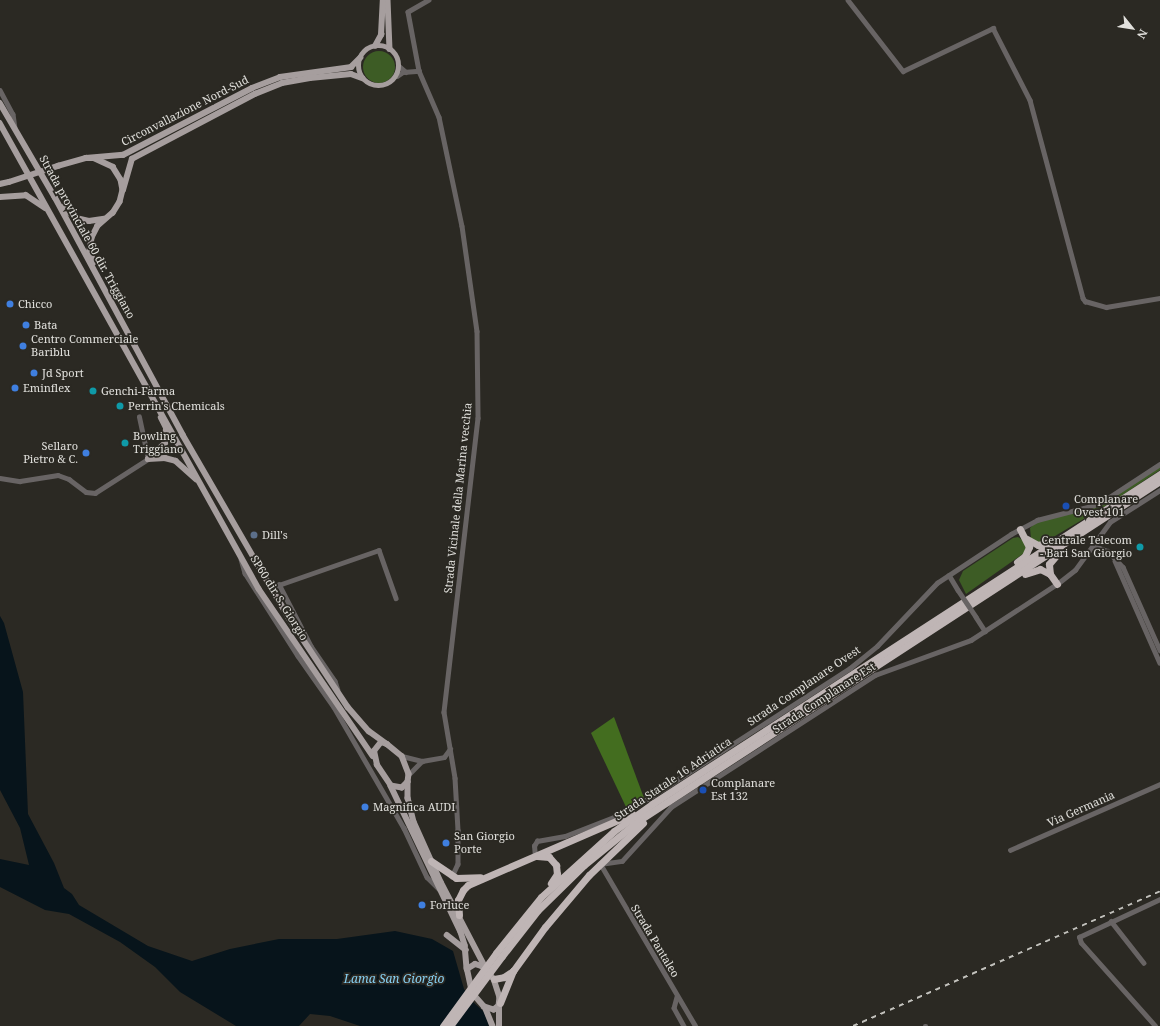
<!DOCTYPE html>
<style>
body{margin:0}
#map{position:relative;width:1160px;height:1026px;overflow:hidden;background:#2b2923;font-family:"Noto Serif",serif}
div>[style]{position:absolute}
.green>*{inset:0;background:#3d5c25}
.round{border-radius:50%}
.forest>*{inset:0;background:#436d1f}
.water>*{inset:0;background:#07141b}
.minor>*{height:4.5px;margin:-2.25px;padding:0 2.25px;transform-origin:2.25px;border-radius:2.25px;background:#686464}
.major>*{height:5.5px;margin:-2.75px;padding:0 2.75px;transform-origin:2.75px;border-radius:2.75px;background:#a69e9e}
.major>.ring{margin:-2.75px;padding:0;box-sizing:content-box;background:none;border:5.5px solid #a69e9e;border-radius:50%}
.highway>*{height:7px;margin:-3.5px;padding:0 3.5px;transform-origin:3.5px;border-radius:3.5px;background:#bfb5b5}
.rail>*{height:1.5px;margin-top:-0.75px;transform-origin:0;background:repeating-linear-gradient(90deg,#c2c1bc 0 5px,transparent 0 10px)}
.minor-bridge>*{height:4.5px;margin:-2.25px;padding:0 2.25px;transform-origin:2.25px;border-radius:2.25px;background:#686464}
.major-bridge>*{height:5.5px;margin:-2.75px;padding:0 2.75px;transform-origin:2.75px;border-radius:2.75px;background:#a69e9e}
.highway-bridge>*{height:7px;margin:-3.5px;padding:0 3.5px;transform-origin:3.5px;border-radius:3.5px;background:#bfb5b5}
.dots>*{width:11px;height:11px;translate:-50% -50%;box-sizing:border-box;border:2px solid #2b2923;border-radius:50%}
span{translate:-50% -50%;white-space:nowrap;text-align:center;line-height:1.15;-webkit-text-stroke:3.5px #2b2923;paint-order:stroke}
.street-label{font-size:11px;color:#e1e0dc}
.poi-label{font-size:11px;color:#e1e0dc}
.left{translate:0 -50%;text-align:left}
.right{translate:-100% -50%;text-align:right}
.water-label{font-size:12px;color:#86d0f3;font-style:italic}
.north{position:absolute;left:1112px;top:8px;width:40px;height:40px;-webkit-text-stroke:3px #2b2923;paint-order:stroke;rotate:120deg;font-size:11px;font-weight:700;line-height:16px;text-align:center;color:#e1e0dc}
.north::after{content:'';display:block;margin:auto;width:14px;height:18px;background:#e1e0dc;clip-path:polygon(50% 0,100% 100%,50% 72%,0 100%)}
</style>
<div id="map">
<div class="green">
<i class="round" style="left:363px;top:51px;width:32px;height:32px"></i>
<i style="clip-path:polygon(1160px 467px,1160px 470px,1112px 502px,1045px 542px,1039px 543px,1031px 539px,1030px 528px,1036px 522px,1093px 508px)"></i>
<i style="clip-path:polygon(1018px 537px,1024px 541px,1027px 551px,966px 594px,959px 580px,963px 571px,1013px 538px)"></i>
</div>
<div class="forest">
<i style="clip-path:polygon(614px 717px,644px 798px,626px 807px,591px 733px)"></i>
</div>
<div class="water">
<i style="clip-path:polygon(0 616px,4px 623px,23px 692px,28px 814px,54px 863px,64px 888px,72px 894px,79px 905px,148px 946px,192px 961px,230px 949px,279px 939px,337px 939px,395px 931px,432px 939px,453px 951px,464px 989px,473px 1002px,484px 1012px,489px 1026px,360px 1026px,330px 1016px,310px 1014px,299px 1026px,236px 1026px,180px 992px,155px 967px,120px 942px,69px 914px,45px 910px,0 887px,0 859px,29px 865px,20px 828px,0 790px)"></i>
</div>
<div class="minor">
<i style="left:429px;top:0;width:24px;rotate:150deg"></i>
<i style="left:408px;top:12px;width:60px;rotate:79.4deg"></i>
<i style="left:419px;top:71px;width:50px;rotate:66.5deg"></i>
<i style="left:439px;top:117px;width:111px;rotate:78.1deg"></i>
<i style="left:462px;top:226px;width:106px;rotate:81.9deg"></i>
<i style="left:477px;top:331px;width:87px;rotate:89.3deg"></i>
<i style="left:478px;top:418px;width:296px;rotate:96.6deg"></i>
<i style="left:444px;top:712px;width:67px;rotate:80.5deg"></i>
<i style="left:455px;top:778px;width:52px;rotate:86.7deg"></i>
<i style="left:458px;top:830px;width:34px;rotate:90deg"></i>
<i style="left:458px;top:864px;width:14px;rotate:115deg"></i>
<i style="left:848px;top:0;width:90px;rotate:52.2deg"></i>
<i style="left:903px;top:71px;width:100px;rotate:-25.5deg"></i>
<i style="left:993px;top:28px;width:81px;rotate:62.8deg"></i>
<i style="left:1030px;top:100px;width:205px;rotate:75deg"></i>
<i style="left:1083px;top:298px;width:4px;rotate:56deg"></i>
<i style="left:1085px;top:301px;width:22px;rotate:16deg"></i>
<i style="left:1106px;top:307px;width:55px;rotate:-9.5deg"></i>
<i style="left:399px;top:66px;width:9px;rotate:41deg"></i>
<i style="left:397px;top:76px;width:7px;rotate:-34deg"></i>
<i style="left:403px;top:72px;width:16px;rotate:-4deg"></i>
<i style="left:0;top:90px;width:27px;rotate:62deg"></i>
<i style="left:13px;top:114px;width:14px;rotate:82deg"></i>
<i style="left:0;top:478px;width:20px;rotate:9deg"></i>
<i style="left:20px;top:481px;width:38px;rotate:-9deg"></i>
<i style="left:58px;top:475px;width:12px;rotate:20deg"></i>
<i style="left:69px;top:479px;width:21px;rotate:37deg"></i>
<i style="left:86px;top:492px;width:9px;rotate:6deg"></i>
<i style="left:95px;top:493px;width:63px;rotate:-32.7deg"></i>
<i style="left:148px;top:459px;width:43px;rotate:-102.1deg"></i>
<i style="left:1092px;top:545px;width:17px;rotate:21deg"></i>
<i style="left:1108px;top:551px;width:22px;rotate:47deg"></i>
<i style="left:1123px;top:567px;width:91px;rotate:66deg"></i>
<i style="left:241px;top:559px;width:15px;rotate:74deg"></i>
<i style="left:245px;top:573px;width:98px;rotate:57.4deg"></i>
<i style="left:298px;top:656px;width:62px;rotate:54.8deg"></i>
<i style="left:334px;top:707px;width:140px;rotate:60deg"></i>
<i style="left:404px;top:828px;width:54px;rotate:64.9deg"></i>
<i style="left:427px;top:877px;width:17px;rotate:45deg"></i>
<i style="left:1115px;top:561px;width:111px;rotate:66.2deg"></i>
<i style="left:949px;top:575px;width:17px;rotate:59deg"></i>
<i style="left:279px;top:584px;width:70px;rotate:62.7deg"></i>
<i style="left:311px;top:646px;width:42px;rotate:55.6deg"></i>
<i style="left:335px;top:681px;width:9px;rotate:72deg"></i>
<i style="left:270px;top:588px;width:115px;rotate:-19.2deg"></i>
<i style="left:379px;top:550px;width:51px;rotate:70.5deg"></i>
<i style="left:976px;top:617px;width:17px;rotate:57deg"></i>
<i style="left:402px;top:756px;width:21px;rotate:14deg"></i>
<i style="left:409px;top:774px;width:18px;rotate:-45deg"></i>
<i style="left:422px;top:761px;width:22px;rotate:-10deg"></i>
<i style="left:444px;top:757px;width:10px;rotate:-53deg"></i>
<i style="left:1010px;top:850px;width:164px;rotate:-23.7deg"></i>
<i style="left:535px;top:857px;width:11px;rotate:-95deg"></i>
<i style="left:534px;top:846px;width:6px;rotate:-59deg"></i>
<i style="left:537px;top:841px;width:28px;rotate:-10deg"></i>
<i style="left:565px;top:836px;width:69px;rotate:-21.3deg"></i>
<i style="left:629px;top:811px;width:263px;rotate:-32.9deg"></i>
<i style="left:850px;top:668px;width:35px;rotate:-39deg"></i>
<i style="left:877px;top:646px;width:87px;rotate:-46.4deg"></i>
<i style="left:937px;top:583px;width:89px;rotate:-33.5deg"></i>
<i style="left:1011px;top:534px;width:30px;rotate:-28deg"></i>
<i style="left:1037px;top:520px;width:64px;rotate:-14.5deg"></i>
<i style="left:1099px;top:504px;width:73px;rotate:-33.3deg"></i>
<i style="left:1111px;top:921px;width:53px;rotate:51.8deg"></i>
<i style="left:677px;top:997px;width:11px;rotate:105deg"></i>
<i style="left:674px;top:1008px;width:21px;rotate:61deg"></i>
<i style="left:695px;top:1026px;width:188px;rotate:-120.4deg"></i>
<i style="left:600px;top:864px;width:22px;rotate:-8deg"></i>
<i style="left:622px;top:861px;width:73px;rotate:-47.8deg"></i>
<i style="left:671px;top:807px;width:243px;rotate:-32.9deg"></i>
<i style="left:875px;top:675px;width:102px;rotate:-20deg"></i>
<i style="left:971px;top:640px;width:103px;rotate:-33.1deg"></i>
<i style="left:1057px;top:584px;width:23px;rotate:-38deg"></i>
<i style="left:1075px;top:570px;width:59px;rotate:-53.9deg"></i>
<i style="left:1110px;top:522px;width:59px;rotate:-32.6deg"></i>
<i style="left:925px;top:1026px;width:1px"></i>
<i style="left:1155px;top:1026px;width:111px;rotate:-131.7deg"></i>
<i style="left:1081px;top:943px;width:6px;rotate:-108deg"></i>
<i style="left:1079px;top:937px;width:89px;rotate:-25.1deg"></i>
</div>
<div class="major">
<i style="left:388px;top:0;width:49px;rotate:87.7deg"></i>
<i class="ring" style="left:359px;top:46px;width:34.5px;height:34.5px"></i>
<i style="left:375px;top:46px;width:13px;rotate:-61deg"></i>
<i style="left:381px;top:35px;width:35px;rotate:-87deg"></i>
<i style="left:0;top:103px;width:109px;rotate:59.7deg"></i>
<i style="left:55px;top:197px;width:270px;rotate:61.7deg"></i>
<i style="left:183px;top:435px;width:211px;rotate:59.9deg"></i>
<i style="left:289px;top:618px;width:107px;rotate:56.5deg"></i>
<i style="left:348px;top:707px;width:32px;rotate:49deg"></i>
<i style="left:369px;top:731px;width:22px;rotate:36deg"></i>
<i style="left:0;top:123px;width:533px;rotate:60.93deg"></i>
<i style="left:259px;top:589px;width:202px;rotate:55.7deg"></i>
<i style="left:86px;top:158px;width:37px;rotate:-5deg"></i>
<i style="left:123px;top:155px;width:145px;rotate:-27.4deg"></i>
<i style="left:252px;top:88px;width:30px;rotate:-21deg"></i>
<i style="left:280px;top:77px;width:72px;rotate:-8deg"></i>
<i style="left:351px;top:67px;width:13px;rotate:-45deg"></i>
<i style="left:58px;top:166px;width:29px;rotate:-16deg"></i>
<i style="left:86px;top:158px;width:8px"></i>
<i style="left:94px;top:158px;width:21px;rotate:25deg"></i>
<i style="left:113px;top:167px;width:15px;rotate:58deg"></i>
<i style="left:121px;top:180px;width:10px;rotate:79deg"></i>
<i style="left:123px;top:190px;width:12px;rotate:104deg"></i>
<i style="left:120px;top:202px;width:13px;rotate:122deg"></i>
<i style="left:113px;top:213px;width:20px;rotate:139deg"></i>
<i style="left:98px;top:226px;width:13px;rotate:117deg"></i>
<i style="left:92px;top:238px;width:13px;rotate:99deg"></i>
<i style="left:90px;top:251px;width:12px;rotate:70deg"></i>
<i style="left:0;top:184px;width:9px;rotate:-13deg"></i>
<i style="left:123px;top:190px;width:32px;rotate:-74deg"></i>
<i style="left:132px;top:159px;width:139px;rotate:-27.9deg"></i>
<i style="left:255px;top:94px;width:29px;rotate:-22deg"></i>
<i style="left:282px;top:83px;width:28px;rotate:-10deg"></i>
<i style="left:310px;top:78px;width:41px;rotate:-5.6deg"></i>
<i style="left:351px;top:74px;width:12px;rotate:20deg"></i>
<i style="left:0;top:197px;width:26px;rotate:-4deg"></i>
<i style="left:26px;top:195px;width:23px;rotate:34deg"></i>
<i style="left:63px;top:207px;width:17px;rotate:40deg"></i>
<i style="left:76px;top:218px;width:13px;rotate:13deg"></i>
<i style="left:89px;top:221px;width:15px;rotate:-8deg"></i>
<i style="left:148px;top:459px;width:23px;rotate:-43deg"></i>
<i style="left:165px;top:443px;width:15px;rotate:-86deg"></i>
<i style="left:166px;top:428px;width:11px;rotate:-117deg"></i>
<i style="left:148px;top:459px;width:17px;rotate:-3deg"></i>
<i style="left:165px;top:458px;width:11px;rotate:15deg"></i>
<i style="left:176px;top:461px;width:27px;rotate:42deg"></i>
<i style="left:381px;top:742px;width:6px;rotate:18deg"></i>
<i style="left:387px;top:744px;width:19px;rotate:39deg"></i>
<i style="left:402px;top:756px;width:19px;rotate:69deg"></i>
<i style="left:409px;top:774px;width:8px;rotate:97deg"></i>
<i style="left:408px;top:782px;width:8px;rotate:135deg"></i>
<i style="left:402px;top:788px;width:11px;rotate:-170deg"></i>
<i style="left:391px;top:786px;width:25px;rotate:-124deg"></i>
<i style="left:377px;top:765px;width:14px;rotate:-102deg"></i>
<i style="left:374px;top:751px;width:11px;rotate:-52deg"></i>
<i style="left:408px;top:782px;width:16px;rotate:90deg"></i>
<i style="left:408px;top:798px;width:25px;rotate:76deg"></i>
<i style="left:414px;top:822px;width:66px;rotate:65.8deg"></i>
<i style="left:441px;top:882px;width:99px;rotate:62.4deg"></i>
<i style="left:391px;top:786px;width:162px;rotate:64.4deg"></i>
<i style="left:461px;top:932px;width:14px;rotate:73deg"></i>
<i style="left:465px;top:945px;width:24px;rotate:85deg"></i>
<i style="left:447px;top:935px;width:24px;rotate:38deg"></i>
<i style="left:475px;top:964px;width:7px;rotate:16deg"></i>
<i style="left:482px;top:966px;width:18px;rotate:47deg"></i>
<i style="left:494px;top:979px;width:19px;rotate:72deg"></i>
<i style="left:500px;top:997px;width:9px;rotate:96deg"></i>
<i style="left:499px;top:1006px;width:6px;rotate:141deg"></i>
<i style="left:494px;top:1010px;width:10px;rotate:-163deg"></i>
<i style="left:484px;top:1007px;width:18px;rotate:-131deg"></i>
<i style="left:472px;top:993px;width:25px;rotate:-102deg"></i>
<i style="left:467px;top:969px;width:9px;rotate:-32deg"></i>
<i style="left:486px;top:1009px;width:18px;rotate:68deg"></i>
<i style="left:499px;top:1026px;width:20px;rotate:-90deg"></i>
</div>
<div class="highway">
<i style="left:1027px;top:539px;width:13px;rotate:29deg"></i>
<i style="left:1038px;top:545px;width:13px;rotate:-18deg"></i>
<i style="left:1017px;top:562px;width:10px;rotate:-37deg"></i>
<i style="left:1025px;top:556px;width:10px;rotate:-66deg"></i>
<i style="left:1029px;top:547px;width:20px;rotate:-117deg"></i>
<i style="left:1025px;top:574px;width:16px;rotate:-18deg"></i>
<i style="left:1040px;top:569px;width:11px;rotate:27deg"></i>
<i style="left:1057px;top:584px;width:12px;rotate:-125deg"></i>
<i style="left:1050px;top:574px;width:10px;rotate:-96deg"></i>
<i style="left:1049px;top:564px;width:17px;rotate:-50deg"></i>
<i style="left:537px;top:856px;width:12px;rotate:5deg"></i>
<i style="left:549px;top:857px;width:11px;rotate:49deg"></i>
<i style="left:556px;top:865px;width:9px;rotate:84deg"></i>
<i style="left:557px;top:874px;width:11px;rotate:124deg"></i>
<i style="left:431px;top:861px;width:30px;rotate:34deg"></i>
<i style="left:456px;top:878px;width:24px;rotate:-2deg"></i>
<i style="left:459px;top:915px;width:15px;rotate:-94deg"></i>
<i style="left:458px;top:900px;width:11px;rotate:-63deg"></i>
<i style="left:463px;top:890px;width:7px;rotate:-45deg"></i>
<i style="left:468px;top:885px;width:179px;rotate:-23.4deg"></i>
<i style="left:496px;top:953px;width:72px;rotate:-51.2deg"></i>
<i style="left:541px;top:897px;width:98px;rotate:-42.1deg"></i>
<i style="left:614px;top:831px;width:47px;rotate:-35.4deg"></i>
<i style="left:652px;top:804px;width:606px;rotate:-33.01deg"></i>
<i style="left:502px;top:956px;width:58px;rotate:-52deg"></i>
<i style="left:538px;top:910px;width:64px;rotate:-44.4deg"></i>
<i style="left:584px;top:865px;width:70px;rotate:-39.2deg"></i>
<i style="left:638px;top:821px;width:623px;rotate:-33.08deg"></i>
<i style="left:494px;top:979px;width:10px;rotate:-11deg"></i>
<i style="left:504px;top:977px;width:11px;rotate:-34deg"></i>
<i style="left:500px;top:1003px;width:35px;rotate:-68deg"></i>
<i style="left:513px;top:971px;width:54px;rotate:-54deg"></i>
<i style="left:545px;top:927px;width:68px;rotate:-49.8deg"></i>
<i style="left:589px;top:875px;width:75px;rotate:-43.9deg"></i>
</div>
<div class="rail">
<i style="left:853px;top:1026px;width:335px;rotate:-23.7deg"></i>
</div>
<div class="minor-bridge">
<i style="left:958px;top:590px;width:32px;rotate:56deg"></i>
</div>
<div class="major-bridge">
<i style="left:9px;top:182px;width:52px;rotate:-18.1deg"></i>
</div>
<div class="highway-bridge">
<i style="left:443px;top:1026px;width:90px;rotate:-54deg"></i>
<i style="left:450px;top:1026px;width:87px;rotate:-53.4deg"></i>
</div>
<div class="dots">
<i style="left:10px;top:304px;background:#3f7fe0"></i>
<i style="left:26px;top:325px;background:#3f7fe0"></i>
<i style="left:23px;top:346px;background:#3f7fe0"></i>
<i style="left:34px;top:373px;background:#3f7fe0"></i>
<i style="left:15px;top:388px;background:#3f7fe0"></i>
<i style="left:93px;top:391px;background:#0f9aa8"></i>
<i style="left:120px;top:406px;background:#0f9aa8"></i>
<i style="left:125px;top:443px;background:#0f9aa8"></i>
<i style="left:86px;top:453px;background:#3f7fe0"></i>
<i style="left:1066px;top:506px;background:#1a4fb4"></i>
<i style="left:254px;top:535px;background:#5c6f8a"></i>
<i style="left:1140px;top:547px;background:#0f9aa8"></i>
<i style="left:703px;top:790px;background:#1a4fb4"></i>
<i style="left:365px;top:807px;background:#3f7fe0"></i>
<i style="left:446px;top:843px;background:#3f7fe0"></i>
<i style="left:422px;top:905px;background:#3f7fe0"></i>
</div>
<div class="street-label">
<span style="left:185px;top:111px;rotate:-27deg">Circonvallazione Nord-Sud</span>
<span style="left:87px;top:237px;rotate:61deg">Strada provinciale 60 dir. Triggiano</span>
<span style="left:458px;top:498px;rotate:-84deg">Strada Vicinale della Marina vecchia</span>
<span style="left:279px;top:598px;rotate:58deg">SP60 dir. S. Giorgio</span>
<span style="left:804px;top:686px;rotate:-34deg">Strada Complanare Ovest</span>
<span style="left:824px;top:698px;rotate:-33deg">Strada Complanare Est</span>
<span style="left:673px;top:779px;rotate:-34deg">Strada Statale 16 Adriatica</span>
<span style="left:1081px;top:809px;rotate:-24deg">Via Germania</span>
<span style="left:655px;top:941px;rotate:59deg">Strada Pantaleo</span>
</div>
<div class="poi-label">
<span class="left" style="left:18px;top:304px">Chicco</span>
<span class="left" style="left:34px;top:325px">Bata</span>
<span class="left" style="left:31px;top:346px">Centro Commerciale<br>Bariblu</span>
<span class="left" style="left:42px;top:373px">Jd Sport</span>
<span class="left" style="left:23px;top:388px">Eminflex</span>
<span class="left" style="left:101px;top:391px">Genchi-Farma</span>
<span class="left" style="left:128px;top:406px">Perrin's Chemicals</span>
<span class="left" style="left:133px;top:443px">Bowling<br>Triggiano</span>
<span class="right" style="left:78px;top:453px">Sellaro<br>Pietro &amp; C.</span>
<span class="left" style="left:1074px;top:506px">Complanare<br>Ovest 101</span>
<span class="left" style="left:262px;top:535px">Dill's</span>
<span class="right" style="left:1132px;top:547px">Centrale Telecom<br>- Bari San Giorgio</span>
<span class="left" style="left:711px;top:790px">Complanare<br>Est 132</span>
<span class="left" style="left:373px;top:807px">Magnifica AUDI</span>
<span class="left" style="left:454px;top:843px">San Giorgio<br>Porte</span>
<span class="left" style="left:430px;top:905px">Forluce</span>
</div>
<div class="water-label">
<span style="left:394px;top:979px">Lama San Giorgio</span>
</div>
<div class="north">N</div>
</div>
